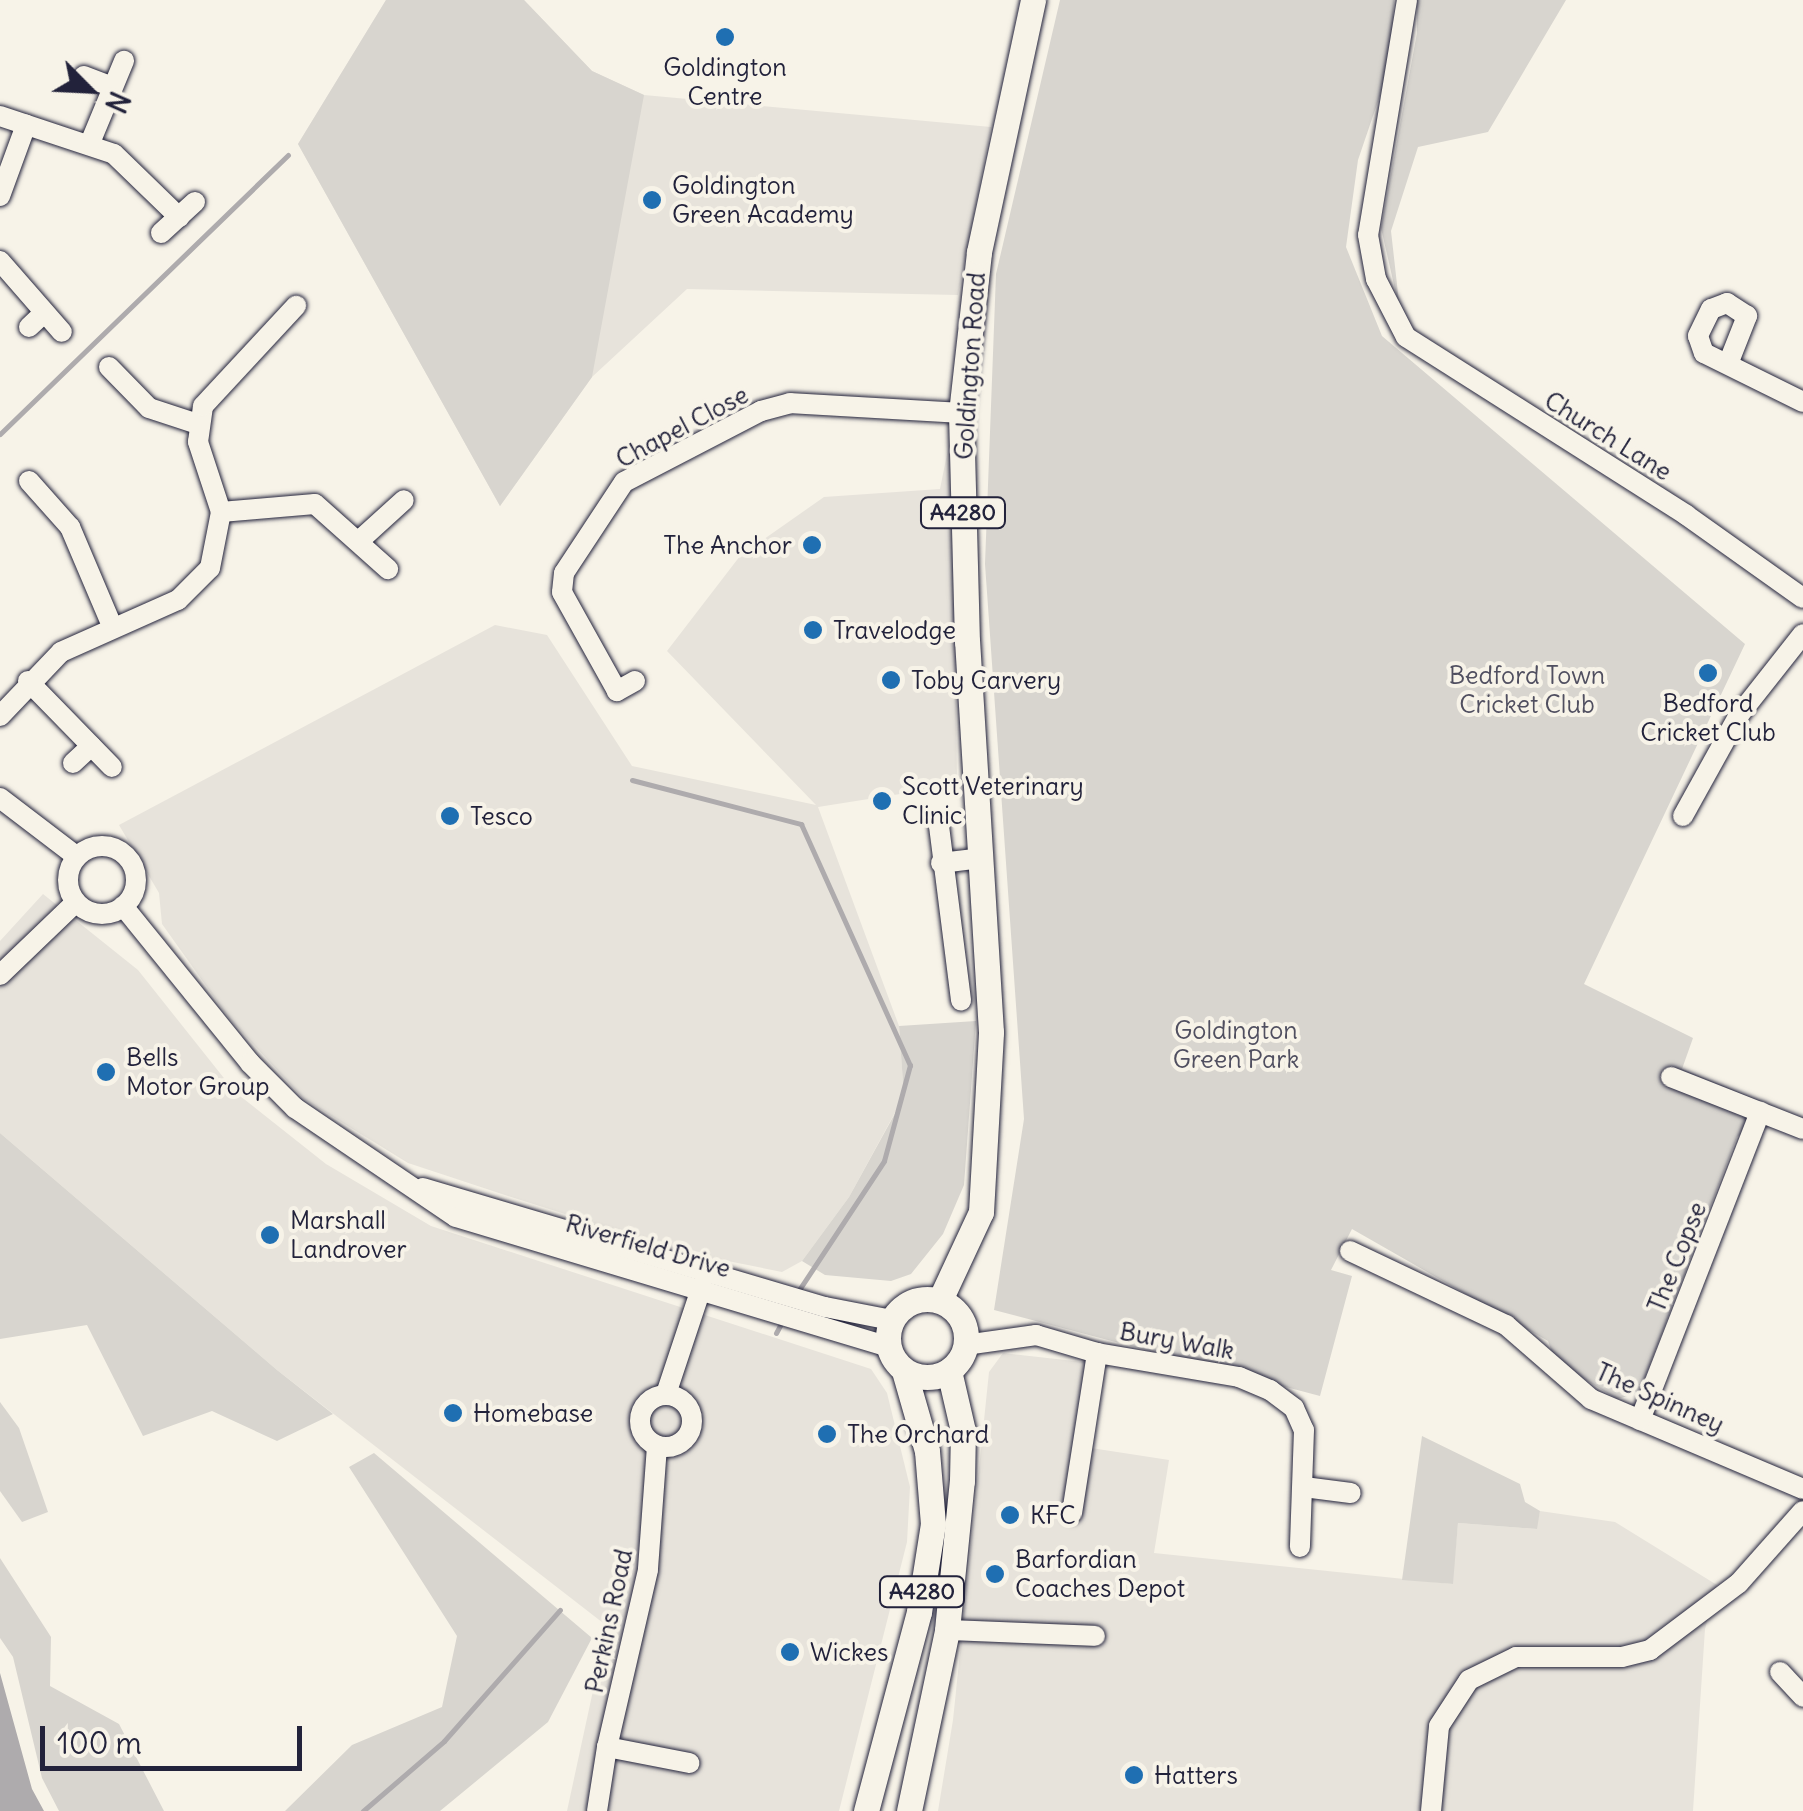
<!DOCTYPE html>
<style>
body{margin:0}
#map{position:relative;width:1803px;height:1811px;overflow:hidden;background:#f7f3e8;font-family:Delius,sans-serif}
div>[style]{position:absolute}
.built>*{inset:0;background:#e7e3db}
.green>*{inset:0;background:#d8d5cf}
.water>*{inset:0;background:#aeabad}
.stream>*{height:5px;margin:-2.5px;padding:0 2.5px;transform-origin:2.5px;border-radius:2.5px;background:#aeabad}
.roads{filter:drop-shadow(0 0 2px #22223b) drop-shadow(0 0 2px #22223b)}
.minor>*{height:20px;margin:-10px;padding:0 10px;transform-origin:10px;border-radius:10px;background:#f7f3e8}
.minor>.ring{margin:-10px;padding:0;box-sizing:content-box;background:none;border:20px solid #f7f3e8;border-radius:50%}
.major>*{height:25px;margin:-12.5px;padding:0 12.5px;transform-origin:12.5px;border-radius:12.5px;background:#f7f3e8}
.major>.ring{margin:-12.5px;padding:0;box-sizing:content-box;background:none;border:25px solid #f7f3e8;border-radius:50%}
.dots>*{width:28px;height:28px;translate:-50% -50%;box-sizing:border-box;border:5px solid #f7f3e8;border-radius:50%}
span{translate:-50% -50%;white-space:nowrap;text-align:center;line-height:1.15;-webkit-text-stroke:8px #f7f3e8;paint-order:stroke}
.shield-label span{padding:2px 8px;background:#f7f3e8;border:2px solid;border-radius:8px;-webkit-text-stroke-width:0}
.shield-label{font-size:22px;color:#22223b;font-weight:700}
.poi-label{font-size:25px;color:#22223b}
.left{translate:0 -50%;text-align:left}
.right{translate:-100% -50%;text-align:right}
.street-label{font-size:25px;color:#22223b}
.park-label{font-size:25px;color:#504f60}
.north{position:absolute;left:40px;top:40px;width:100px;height:100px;-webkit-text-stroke:8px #f7f3e8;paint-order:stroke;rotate:114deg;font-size:28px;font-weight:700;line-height:40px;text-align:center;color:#22223b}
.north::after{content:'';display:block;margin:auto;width:35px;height:45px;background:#22223b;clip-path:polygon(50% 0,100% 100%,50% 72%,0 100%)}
.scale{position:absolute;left:40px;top:1726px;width:262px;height:45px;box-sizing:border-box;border:5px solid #22223b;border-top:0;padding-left:12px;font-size:30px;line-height:35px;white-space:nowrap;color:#22223b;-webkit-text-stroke:8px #f7f3e8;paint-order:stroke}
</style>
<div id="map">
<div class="built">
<i style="clip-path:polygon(386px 0,524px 0,592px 71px,644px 95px,991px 127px,958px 295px,687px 289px,592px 377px,500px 506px,298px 144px)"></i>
<i style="clip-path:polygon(953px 424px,957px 785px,818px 807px,899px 1026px,904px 1096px,849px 1197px,802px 1261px,782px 1272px,688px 1253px,508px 1196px,408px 1163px,304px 1099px,229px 1018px,162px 924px,159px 893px,119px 825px,495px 625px,547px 635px,632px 766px,816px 805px,667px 651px,740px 556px,824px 497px,940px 489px)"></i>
<i style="clip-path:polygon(43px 894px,138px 970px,235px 1092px,326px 1164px,431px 1226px,871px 1369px,887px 1393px,910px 1487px,907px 1542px,839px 1811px,567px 1811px,607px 1626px,277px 1370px,0 1133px,0 941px)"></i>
<i style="clip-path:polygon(1003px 1353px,1101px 1364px,1091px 1448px,1169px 1460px,1154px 1553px,1452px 1584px,1458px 1523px,1536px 1529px,1540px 1511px,1615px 1522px,1717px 1585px,1705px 1629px,1693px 1811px,938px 1811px,953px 1720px,989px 1372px)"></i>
</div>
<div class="green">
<i style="clip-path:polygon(386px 0,524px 0,592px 71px,644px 95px,592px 377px,500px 506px,298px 144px)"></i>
<i style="clip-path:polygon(1060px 0,1394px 0,1390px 66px,1358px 160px,1346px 247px,1382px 336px,1745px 644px,1584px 984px,1693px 1038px,1682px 1069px,1773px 1106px,1737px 1137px,1639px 1393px,1617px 1399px,1555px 1361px,1548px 1341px,1352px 1229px,1331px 1270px,1352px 1276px,1320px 1396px,994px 1310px,1024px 1119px,985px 564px,996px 274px)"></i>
<i style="clip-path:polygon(1417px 0,1566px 0,1488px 132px,1418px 147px,1391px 231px,1400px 311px,1381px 228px,1417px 33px)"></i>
<i style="clip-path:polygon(976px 1021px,964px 1185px,943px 1234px,911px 1274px,891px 1281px,825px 1275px,802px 1261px,849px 1197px,904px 1097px,899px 1026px)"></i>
<i style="clip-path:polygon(0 1133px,277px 1370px,333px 1414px,277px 1441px,212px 1411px,143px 1436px,87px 1325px,0 1339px)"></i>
<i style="clip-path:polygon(0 1402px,19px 1428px,48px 1512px,22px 1522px,0 1491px)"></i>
<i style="clip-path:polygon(1422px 1436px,1520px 1484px,1525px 1502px,1540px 1511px,1537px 1529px,1458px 1523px,1453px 1584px,1402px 1580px)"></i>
<i style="clip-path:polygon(374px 1453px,592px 1638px,548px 1722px,440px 1811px,285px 1811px,352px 1745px,442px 1707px,457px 1636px,349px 1467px)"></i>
<i style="clip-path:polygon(0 1558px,51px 1637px,50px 1686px,119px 1724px,164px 1811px,59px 1811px,42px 1778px,13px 1657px,0 1638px)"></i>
</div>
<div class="water">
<i style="clip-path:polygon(0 1673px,32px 1789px,44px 1811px,0 1811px)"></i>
</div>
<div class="stream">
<i style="left:0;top:434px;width:401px;rotate:-44.1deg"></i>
<i style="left:632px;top:780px;width:175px;rotate:14.6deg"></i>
<i style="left:801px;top:824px;width:265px;rotate:65.7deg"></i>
<i style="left:910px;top:1065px;width:99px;rotate:105.2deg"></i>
<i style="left:884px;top:1161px;width:158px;rotate:123.4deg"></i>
<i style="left:776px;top:1333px;width:15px;rotate:-62deg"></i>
<i style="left:363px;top:1811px;width:107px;rotate:-40.8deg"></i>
<i style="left:444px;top:1741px;width:175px;rotate:-48.5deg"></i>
</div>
<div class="roads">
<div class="minor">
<i style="left:1407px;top:0;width:238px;rotate:99.4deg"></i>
<i style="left:1368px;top:235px;width:45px;rotate:79.7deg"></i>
<i style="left:1376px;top:279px;width:65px;rotate:62.7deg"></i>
<i style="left:1406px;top:337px;width:332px;rotate:32.4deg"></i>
<i style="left:1686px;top:515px;width:143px;rotate:35.4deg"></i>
<i style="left:84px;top:76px;width:28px;rotate:21deg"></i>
<i style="left:0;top:116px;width:120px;rotate:18.4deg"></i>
<i style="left:114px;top:154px;width:91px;rotate:44.1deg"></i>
<i style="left:90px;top:143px;width:89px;rotate:-67.5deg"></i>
<i style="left:0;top:196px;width:76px;rotate:-69.9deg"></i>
<i style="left:161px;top:233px;width:46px;rotate:-42.4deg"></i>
<i style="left:0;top:261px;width:94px;rotate:48.9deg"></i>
<i style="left:29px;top:327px;width:21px;rotate:-43deg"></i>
<i style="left:1728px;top:364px;width:52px;rotate:-68.4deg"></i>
<i style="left:1747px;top:316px;width:24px;rotate:-147deg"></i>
<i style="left:1727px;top:303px;width:17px;rotate:159deg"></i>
<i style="left:1711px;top:309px;width:30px;rotate:116deg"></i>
<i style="left:1698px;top:336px;width:18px;rotate:71deg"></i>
<i style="left:1704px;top:353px;width:110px;rotate:26.3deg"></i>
<i style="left:109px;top:367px;width:57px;rotate:45.7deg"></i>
<i style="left:149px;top:408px;width:52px;rotate:18.1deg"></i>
<i style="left:29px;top:481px;width:62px;rotate:48.3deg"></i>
<i style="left:70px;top:527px;width:108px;rotate:67deg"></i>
<i style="left:221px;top:512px;width:94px;rotate:-4.9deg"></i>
<i style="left:315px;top:504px;width:98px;rotate:41.7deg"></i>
<i style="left:360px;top:540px;width:59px;rotate:-42.3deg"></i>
<i style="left:28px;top:681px;width:120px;rotate:45.7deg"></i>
<i style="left:635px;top:681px;width:21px;rotate:151deg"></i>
<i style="left:617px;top:691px;width:113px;rotate:-119.1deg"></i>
<i style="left:562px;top:592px;width:19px;rotate:-84deg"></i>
<i style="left:564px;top:573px;width:109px;rotate:-56.6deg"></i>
<i style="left:624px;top:482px;width:154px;rotate:-27.4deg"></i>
<i style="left:761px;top:411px;width:30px;rotate:-15deg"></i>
<i style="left:790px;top:403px;width:171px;rotate:3.3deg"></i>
<i style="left:0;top:716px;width:88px;rotate:-46.4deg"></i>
<i style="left:61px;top:652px;width:128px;rotate:-24deg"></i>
<i style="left:178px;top:600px;width:45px;rotate:-45deg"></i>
<i style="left:210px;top:568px;width:57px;rotate:-78.9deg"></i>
<i style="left:221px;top:512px;width:74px;rotate:-108.2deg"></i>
<i style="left:198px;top:442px;width:36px;rotate:-82deg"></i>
<i style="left:203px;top:406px;width:137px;rotate:-47.1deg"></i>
<i style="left:73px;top:763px;width:25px;rotate:-43deg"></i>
<i style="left:0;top:798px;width:96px;rotate:37.3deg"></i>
<i style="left:1683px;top:816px;width:115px;rotate:-61deg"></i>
<i style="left:1739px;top:715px;width:103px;rotate:-51.7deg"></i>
<i style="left:939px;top:826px;width:176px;rotate:82.8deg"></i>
<i class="ring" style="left:68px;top:846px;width:48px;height:48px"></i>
<i style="left:941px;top:863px;width:40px;rotate:-7.1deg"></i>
<i style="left:123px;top:906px;width:202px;rotate:51deg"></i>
<i style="left:250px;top:1063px;width:64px;rotate:45deg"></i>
<i style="left:295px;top:1108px;width:194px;rotate:34.1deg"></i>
<i style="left:456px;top:1217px;width:450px;rotate:16.7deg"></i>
<i style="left:0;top:975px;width:105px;rotate:-43.8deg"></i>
<i style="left:1671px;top:1077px;width:142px;rotate:21.5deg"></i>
<i style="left:423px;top:1188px;width:419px;rotate:16.5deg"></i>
<i style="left:825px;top:1307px;width:67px;rotate:11.1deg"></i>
<i style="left:1350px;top:1251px;width:173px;rotate:25.4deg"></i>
<i style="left:1506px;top:1325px;width:113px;rotate:41deg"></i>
<i style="left:1591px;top:1399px;width:230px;rotate:23deg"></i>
<i style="left:965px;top:1345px;width:72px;rotate:-8deg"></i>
<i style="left:1036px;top:1335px;width:64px;rotate:16.4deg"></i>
<i style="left:1097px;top:1353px;width:144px;rotate:9.6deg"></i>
<i style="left:1239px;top:1377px;width:34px;rotate:23deg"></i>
<i style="left:1270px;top:1390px;width:30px;rotate:37deg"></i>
<i style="left:1294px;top:1408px;width:24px;rotate:66deg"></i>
<i style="left:1304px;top:1430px;width:117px;rotate:92deg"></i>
<i style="left:666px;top:1394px;width:114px;rotate:-71.6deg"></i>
<i class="ring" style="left:640px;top:1395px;width:32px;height:32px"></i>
<i style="left:1640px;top:1420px;width:331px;rotate:-68.7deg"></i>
<i style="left:657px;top:1446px;width:124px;rotate:94.2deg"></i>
<i style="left:648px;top:1570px;width:182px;rotate:103deg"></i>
<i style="left:607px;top:1747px;width:84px;rotate:11deg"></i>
<i style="left:1304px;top:1487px;width:47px;rotate:7.3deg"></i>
<i style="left:1072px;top:1513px;width:162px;rotate:-81.1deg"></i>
<i style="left:947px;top:1630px;width:148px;rotate:2.3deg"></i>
<i style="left:1780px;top:1672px;width:34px;rotate:47deg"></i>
<i style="left:597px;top:1811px;width:65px;rotate:-81.1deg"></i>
<i style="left:1431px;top:1811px;width:85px;rotate:-84.6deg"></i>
<i style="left:1439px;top:1726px;width:55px;rotate:-56.9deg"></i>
<i style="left:1469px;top:1680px;width:52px;rotate:-26.1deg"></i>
<i style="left:1516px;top:1657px;width:106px"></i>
<i style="left:1622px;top:1657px;width:29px;rotate:-14deg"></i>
<i style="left:1650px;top:1650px;width:111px;rotate:-37deg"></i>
<i style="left:1739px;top:1583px;width:96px;rotate:-48.4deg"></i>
</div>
<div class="major">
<i class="ring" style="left:888px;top:1299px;width:53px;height:53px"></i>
<i style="left:940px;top:1300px;width:97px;rotate:-65deg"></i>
<i style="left:981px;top:1212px;width:180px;rotate:-86.8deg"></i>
<i style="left:991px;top:1032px;width:391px;rotate:-93.5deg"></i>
<i style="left:967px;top:642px;width:229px;rotate:-91.5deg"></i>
<i style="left:961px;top:413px;width:162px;rotate:-83.6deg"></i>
<i style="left:979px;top:252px;width:258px;rotate:-77.9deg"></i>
<i style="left:866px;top:1811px;width:206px;rotate:-75.1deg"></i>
<i style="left:919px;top:1612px;width:89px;rotate:-81deg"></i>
<i style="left:933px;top:1524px;width:73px;rotate:-94.7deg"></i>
<i style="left:927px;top:1451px;width:83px;rotate:-106deg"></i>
<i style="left:909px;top:1811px;width:185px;rotate:-78.1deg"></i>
<i style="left:947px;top:1630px;width:150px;rotate:-84.3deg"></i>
<i style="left:962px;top:1481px;width:50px;rotate:-88.9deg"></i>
<i style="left:963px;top:1431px;width:62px;rotate:-103.1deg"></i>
</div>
</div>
<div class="dots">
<i style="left:725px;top:37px;background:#1f6fb2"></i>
<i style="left:652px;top:200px;background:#1f6fb2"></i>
<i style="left:812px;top:545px;background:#1f6fb2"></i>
<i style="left:813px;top:630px;background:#1f6fb2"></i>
<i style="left:1708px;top:673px;background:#1f6fb2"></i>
<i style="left:891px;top:680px;background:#1f6fb2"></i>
<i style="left:882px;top:801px;background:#1f6fb2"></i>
<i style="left:450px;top:816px;background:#1f6fb2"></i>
<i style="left:106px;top:1072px;background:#1f6fb2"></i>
<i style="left:270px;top:1235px;background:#1f6fb2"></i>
<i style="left:453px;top:1413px;background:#1f6fb2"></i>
<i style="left:827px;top:1434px;background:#1f6fb2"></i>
<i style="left:1010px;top:1515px;background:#1f6fb2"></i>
<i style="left:995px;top:1574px;background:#1f6fb2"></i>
<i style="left:790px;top:1652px;background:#1f6fb2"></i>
<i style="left:1134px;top:1775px;background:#1f6fb2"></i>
</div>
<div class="shield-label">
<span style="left:963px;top:513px">A4280</span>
<span style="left:922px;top:1592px">A4280</span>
</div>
<div class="poi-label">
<span style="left:725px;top:82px">Goldington<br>Centre</span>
<span class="left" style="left:672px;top:200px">Goldington<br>Green Academy</span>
<span class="right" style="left:792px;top:545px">The Anchor</span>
<span class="left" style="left:833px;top:630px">Travelodge</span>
<span class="left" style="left:911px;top:680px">Toby Carvery</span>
<span style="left:1708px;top:718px">Bedford<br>Cricket Club</span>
<span class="left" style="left:902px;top:801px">Scott Veterinary<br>Clinic</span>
<span class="left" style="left:470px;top:816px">Tesco</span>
<span class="left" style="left:126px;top:1072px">Bells<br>Motor Group</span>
<span class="left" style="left:290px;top:1235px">Marshall<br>Landrover</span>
<span class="left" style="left:473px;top:1413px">Homebase</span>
<span class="left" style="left:847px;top:1434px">The Orchard</span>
<span class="left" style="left:1030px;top:1515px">KFC</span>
<span class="left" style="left:1015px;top:1574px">Barfordian<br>Coaches Depot</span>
<span class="left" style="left:810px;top:1652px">Wickes</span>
<span class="left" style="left:1154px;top:1775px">Hatters</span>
</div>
<div class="street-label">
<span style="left:970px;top:366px;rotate:-86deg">Goldington Road</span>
<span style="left:682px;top:427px;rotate:-28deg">Chapel Close</span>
<span style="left:1608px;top:436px;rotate:32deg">Church Lane</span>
<span style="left:648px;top:1246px;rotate:16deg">Riverfield Drive</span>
<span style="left:1677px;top:1257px;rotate:-68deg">The Copse</span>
<span style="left:1177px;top:1341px;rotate:10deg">Bury Walk</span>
<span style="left:1660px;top:1398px;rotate:24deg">The Spinney</span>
<span style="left:609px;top:1621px;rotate:-78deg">Perkins Road</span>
</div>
<div class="park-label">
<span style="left:1527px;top:690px">Bedford Town<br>Cricket Club</span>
<span style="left:1236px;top:1045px">Goldington<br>Green Park</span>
</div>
<div class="north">N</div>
<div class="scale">100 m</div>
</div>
